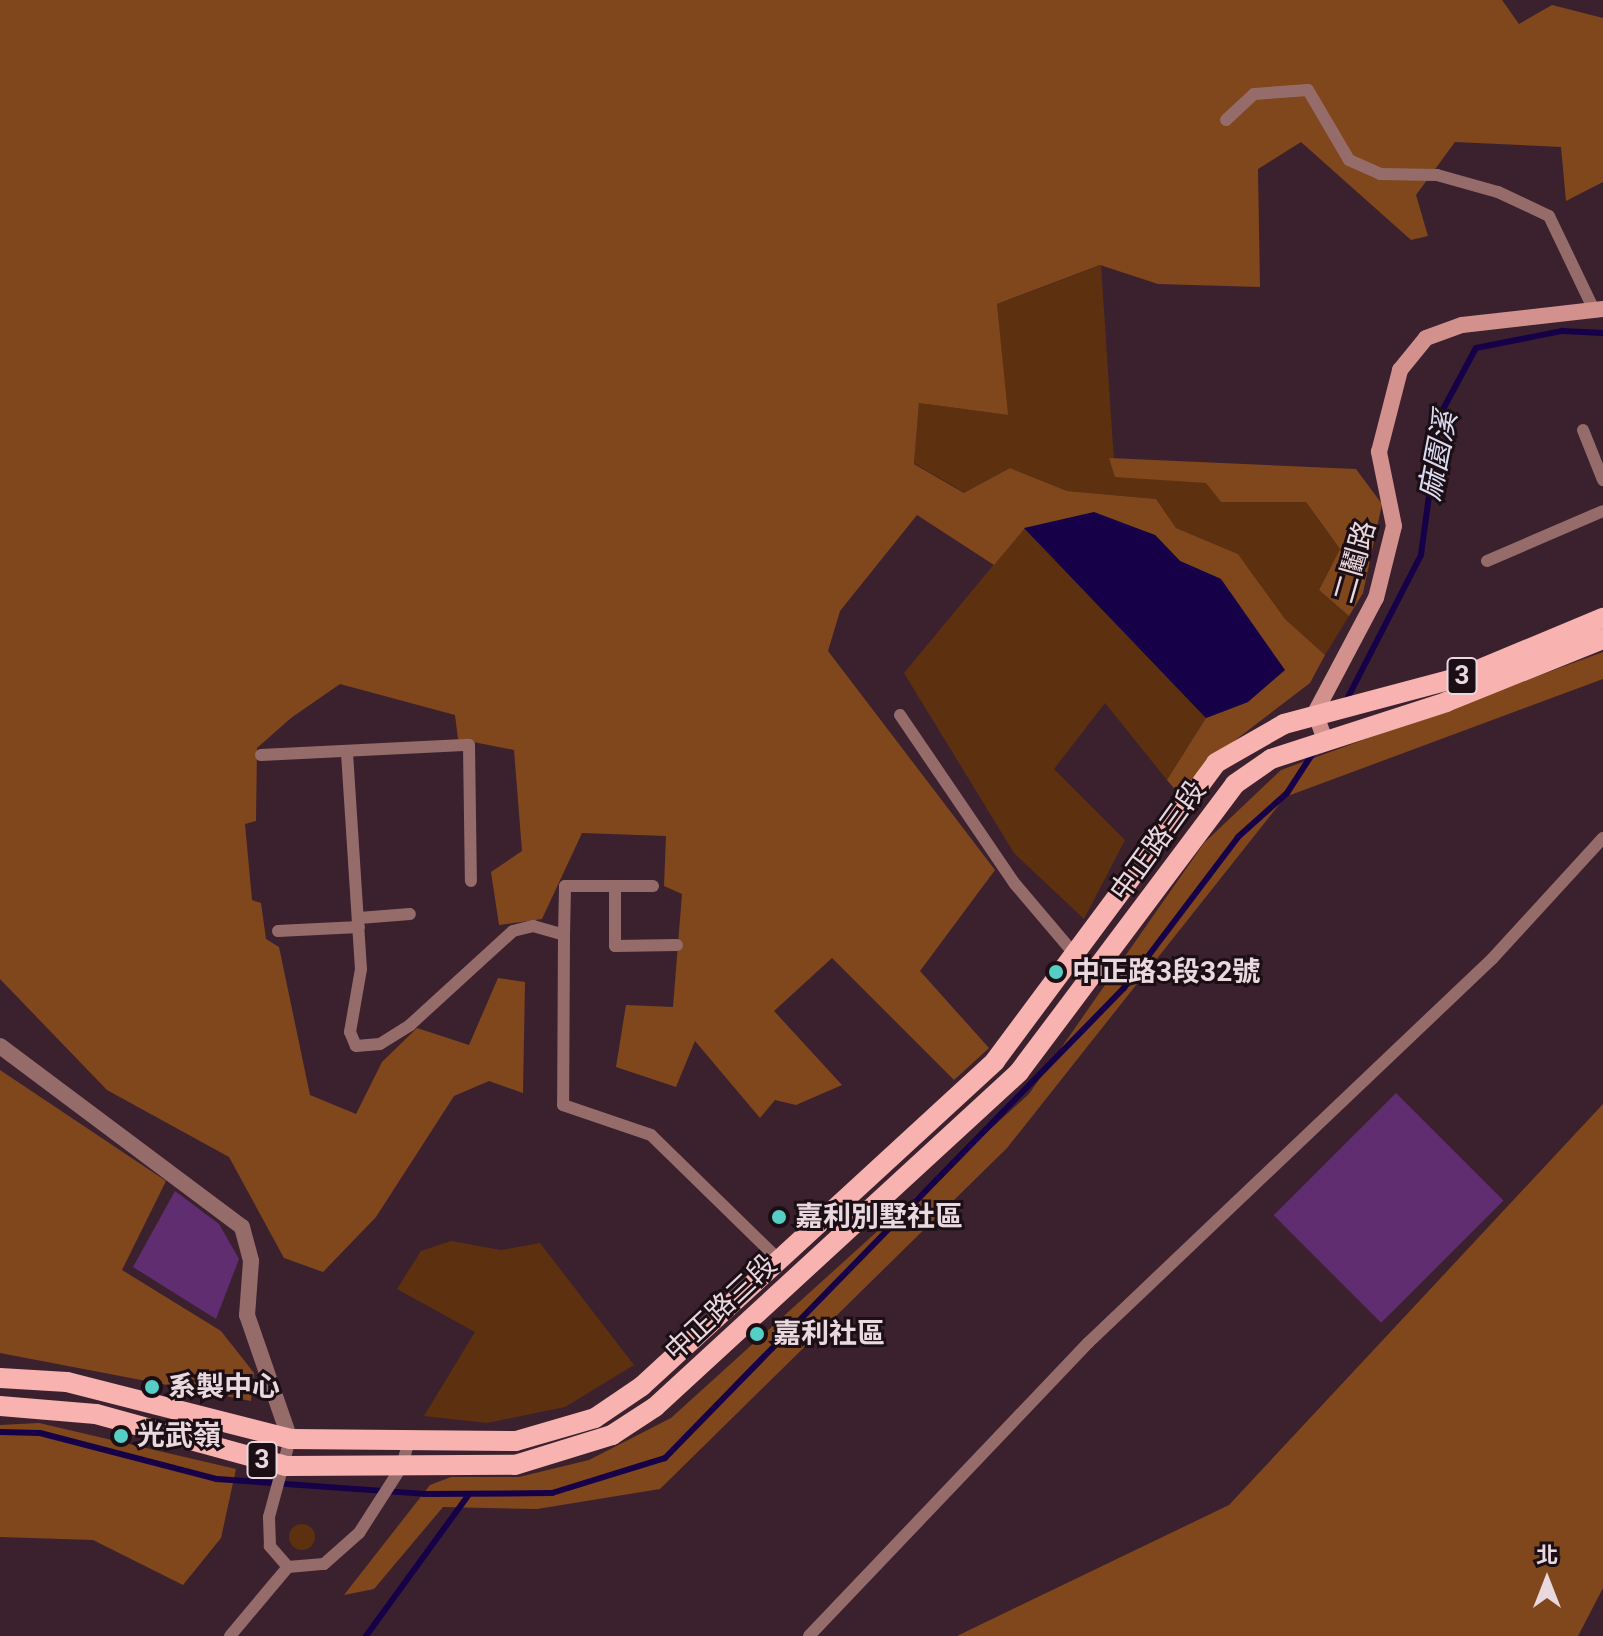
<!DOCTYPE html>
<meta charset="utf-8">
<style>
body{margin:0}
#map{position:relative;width:1603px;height:1636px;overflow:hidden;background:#3b212e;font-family:Roboto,"Noto Sans TC",sans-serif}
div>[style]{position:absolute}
.green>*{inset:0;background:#5d310f}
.round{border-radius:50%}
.forest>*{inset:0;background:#80471d}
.water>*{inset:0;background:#160048}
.stream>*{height:6px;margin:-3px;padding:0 3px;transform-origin:3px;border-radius:3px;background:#160048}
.building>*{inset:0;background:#602d70;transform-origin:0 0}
.lane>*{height:12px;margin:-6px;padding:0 6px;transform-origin:6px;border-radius:6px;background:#966c6b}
.street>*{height:16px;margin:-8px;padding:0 8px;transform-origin:8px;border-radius:8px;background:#966c6b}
.secondary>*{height:16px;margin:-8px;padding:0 8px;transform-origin:8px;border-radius:8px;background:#d3918e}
.primary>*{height:20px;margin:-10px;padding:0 10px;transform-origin:10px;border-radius:10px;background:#f8b3b0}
.dots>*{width:22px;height:22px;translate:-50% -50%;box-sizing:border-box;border:4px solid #1b0f15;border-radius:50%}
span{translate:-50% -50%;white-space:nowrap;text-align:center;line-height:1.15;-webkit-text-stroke:6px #1b0f15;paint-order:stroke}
.shield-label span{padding:2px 6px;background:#1b0f15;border:2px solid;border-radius:6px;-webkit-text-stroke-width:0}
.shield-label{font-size:26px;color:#ead8df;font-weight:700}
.street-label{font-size:28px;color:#ead8df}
.poi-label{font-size:28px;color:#ead8df;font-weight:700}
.left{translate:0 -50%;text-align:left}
.water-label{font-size:30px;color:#dadaf0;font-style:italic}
.north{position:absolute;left:1507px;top:1540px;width:80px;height:80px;-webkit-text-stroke:6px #1b0f15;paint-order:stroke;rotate:0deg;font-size:22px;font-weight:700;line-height:32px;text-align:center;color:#ead8df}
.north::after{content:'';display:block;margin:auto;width:28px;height:36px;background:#ead8df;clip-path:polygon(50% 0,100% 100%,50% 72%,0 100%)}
</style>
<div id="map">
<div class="green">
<i style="clip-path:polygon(1101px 265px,1115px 476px,1207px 483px,1221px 502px,1306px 502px,1340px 549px,1319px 590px,1349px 616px,1325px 655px,1285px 619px,1238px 554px,1176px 528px,1156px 499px,1067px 491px,1010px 468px,965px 493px,914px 463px,919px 403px,1007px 415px,997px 304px)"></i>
<i style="clip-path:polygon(1024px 528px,1206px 718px,1167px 780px,1105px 703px,1054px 769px,1125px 840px,1084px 919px,1014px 853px,904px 673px)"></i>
<i style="clip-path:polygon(451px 1241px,501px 1250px,540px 1243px,634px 1365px,565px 1407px,487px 1423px,424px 1416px,475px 1332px,397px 1289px,421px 1251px)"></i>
<i class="round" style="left:289px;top:1524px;width:26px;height:26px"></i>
</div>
<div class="forest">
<i style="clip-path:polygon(0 0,1502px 0,1519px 24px,1552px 5px,1603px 18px,1603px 182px,1566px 201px,1561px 147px,1455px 142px,1416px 195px,1428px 236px,1411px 240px,1301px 142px,1258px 169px,1260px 287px,1158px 284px,1100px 265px,997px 304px,1008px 415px,919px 403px,914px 464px,964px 493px,1010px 468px,1067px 491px,1156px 499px,1176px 528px,1238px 554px,1285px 619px,1325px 655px,1310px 683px,1212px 758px,1178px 793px,1167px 780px,1206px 718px,1248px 702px,1221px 579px,1180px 561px,1155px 535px,1025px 528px,994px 565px,917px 515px,840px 611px,828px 651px,995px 870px,920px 971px,989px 1048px,954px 1080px,832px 958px,774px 1011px,842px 1085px,796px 1105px,775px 1100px,760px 1118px,695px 1041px,676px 1087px,616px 1067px,626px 1005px,673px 1007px,682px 894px,664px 886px,666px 836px,582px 833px,542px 919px,499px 925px,491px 872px,522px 851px,514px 750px,458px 739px,455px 715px,340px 684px,291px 718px,257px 748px,256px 821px,245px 824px,252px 900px,261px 903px,266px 939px,279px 947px,310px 1095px,356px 1114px,382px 1062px,417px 1028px,469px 1045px,498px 978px,525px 982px,523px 1093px,489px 1081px,454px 1096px,376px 1217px,323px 1272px,284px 1258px,229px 1157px,107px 1090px,0 979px)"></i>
<i style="clip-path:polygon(1109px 458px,1356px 469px,1382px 504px,1363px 593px,1349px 616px,1319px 590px,1340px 549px,1306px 502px,1221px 502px,1206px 483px,1115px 477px)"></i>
<i style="clip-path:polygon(1603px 652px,1603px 679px,1285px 797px,1007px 1148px,660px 1489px,537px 1509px,443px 1507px,374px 1589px,344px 1595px,430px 1485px,451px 1477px,519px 1477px,589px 1460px,671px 1418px,1029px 1094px,1204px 843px,1281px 770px)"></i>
<i style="clip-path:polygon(0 1070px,166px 1181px,122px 1270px,221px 1331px,254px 1373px,251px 1401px,0 1353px)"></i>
<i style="clip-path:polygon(1603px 1104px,1603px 1588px,1578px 1636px,957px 1636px,1229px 1505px)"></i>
<i style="clip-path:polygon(39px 1423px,236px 1469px,221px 1538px,183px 1585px,93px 1540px,0 1537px,0 1425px)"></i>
</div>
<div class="water">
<i style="clip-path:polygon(1094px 512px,1155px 535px,1180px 561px,1221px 579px,1285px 670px,1248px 702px,1206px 718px,1024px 528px)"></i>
</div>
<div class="stream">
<i style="left:1345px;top:703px;width:166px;rotate:-62.8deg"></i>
<i style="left:1421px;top:555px;width:141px;rotate:-82.3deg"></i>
<i style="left:1440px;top:415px;width:76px;rotate:-61.8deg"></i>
<i style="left:1476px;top:348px;width:88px;rotate:-11.2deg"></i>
<i style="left:1562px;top:331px;width:41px;rotate:2.8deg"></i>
<i style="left:0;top:1432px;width:40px;rotate:1.4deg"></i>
<i style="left:40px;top:1433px;width:183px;rotate:14.6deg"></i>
<i style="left:217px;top:1479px;width:208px;rotate:4.1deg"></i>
<i style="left:424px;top:1494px;width:128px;rotate:-0.4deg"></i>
<i style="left:552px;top:1493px;width:118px;rotate:-17.2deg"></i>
<i style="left:665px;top:1458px;width:657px;rotate:-45.68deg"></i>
<i style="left:1124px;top:988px;width:189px;rotate:-52.9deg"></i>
<i style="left:1238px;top:837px;width:66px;rotate:-41.9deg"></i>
<i style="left:1287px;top:793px;width:48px;rotate:-57deg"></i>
<i style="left:366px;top:1636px;width:175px;rotate:-54deg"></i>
</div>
<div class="building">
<i style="left:1396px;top:1093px;width:152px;height:173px;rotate:45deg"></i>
<i style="clip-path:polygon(175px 1191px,219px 1224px,239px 1259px,216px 1319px,133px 1267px)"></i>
</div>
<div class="lane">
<i style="left:1226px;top:120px;width:38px;rotate:-43deg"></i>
<i style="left:1254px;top:94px;width:54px;rotate:-4.2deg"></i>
<i style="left:1308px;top:90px;width:81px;rotate:59.6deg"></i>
<i style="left:1349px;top:160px;width:34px;rotate:24deg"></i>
<i style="left:1380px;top:174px;width:57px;rotate:1deg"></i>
<i style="left:1437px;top:175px;width:63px;rotate:15.6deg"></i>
<i style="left:1498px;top:192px;width:56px;rotate:25.2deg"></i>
<i style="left:1549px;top:216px;width:104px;rotate:64.4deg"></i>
<i style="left:1583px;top:430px;width:54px;rotate:68.2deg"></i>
<i style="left:1487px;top:561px;width:126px;rotate:-23.3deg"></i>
<i style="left:900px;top:715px;width:204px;rotate:55.8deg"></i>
<i style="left:1015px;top:884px;width:96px;rotate:49.7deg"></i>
<i style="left:347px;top:753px;width:216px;rotate:86.3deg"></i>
<i style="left:361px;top:969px;width:64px;rotate:99.9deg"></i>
<i style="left:350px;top:1032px;width:15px;rotate:67deg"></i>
<i style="left:356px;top:1046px;width:24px;rotate:-5deg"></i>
<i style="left:380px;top:1044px;width:36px;rotate:-32deg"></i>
<i style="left:410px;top:1025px;width:139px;rotate:-42.4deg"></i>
<i style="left:513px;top:931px;width:21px;rotate:-14deg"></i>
<i style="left:533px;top:926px;width:32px;rotate:16deg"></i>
<i style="left:564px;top:935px;width:170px;rotate:90.3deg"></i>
<i style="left:563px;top:1105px;width:93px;rotate:18.8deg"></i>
<i style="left:651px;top:1135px;width:179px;rotate:44.3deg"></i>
<i style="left:261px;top:755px;width:208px;rotate:-2.8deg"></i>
<i style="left:469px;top:745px;width:136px;rotate:89.2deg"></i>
<i style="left:615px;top:886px;width:60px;rotate:90deg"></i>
<i style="left:615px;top:946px;width:62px;rotate:-0.9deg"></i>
<i style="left:359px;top:918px;width:51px;rotate:-4.5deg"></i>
<i style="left:278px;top:931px;width:81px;rotate:-2.8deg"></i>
<i style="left:564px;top:935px;width:49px;rotate:-88.8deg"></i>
<i style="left:565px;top:886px;width:88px"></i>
<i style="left:288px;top:1567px;width:28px;rotate:-131deg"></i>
<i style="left:270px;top:1546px;width:29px;rotate:-92deg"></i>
<i style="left:269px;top:1517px;width:81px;rotate:-74.9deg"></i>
<i style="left:230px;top:1636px;width:90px;rotate:-50deg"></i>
<i style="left:288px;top:1567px;width:36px;rotate:-5deg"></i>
<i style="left:324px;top:1564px;width:47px;rotate:-41.5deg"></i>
<i style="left:359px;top:1533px;width:80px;rotate:-57.3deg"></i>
<i style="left:402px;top:1466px;width:23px;rotate:-75deg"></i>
<i style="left:809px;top:1636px;width:405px;rotate:-46.4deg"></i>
<i style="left:1088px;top:1343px;width:557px;rotate:-43.55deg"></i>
<i style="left:1492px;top:959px;width:164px;rotate:-47.5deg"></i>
</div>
<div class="street">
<i style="left:0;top:1046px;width:302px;rotate:36.8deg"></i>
<i style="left:242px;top:1227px;width:35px;rotate:75deg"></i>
<i style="left:251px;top:1261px;width:54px;rotate:94.2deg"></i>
<i style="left:247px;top:1315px;width:131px;rotate:70.9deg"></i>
</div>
<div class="secondary">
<i style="left:1325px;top:740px;width:29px;rotate:-110deg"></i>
<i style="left:1315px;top:713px;width:130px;rotate:-62.1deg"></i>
<i style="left:1376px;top:598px;width:74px;rotate:-76deg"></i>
<i style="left:1394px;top:526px;width:76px;rotate:-101.5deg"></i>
<i style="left:1379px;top:452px;width:85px;rotate:-75.6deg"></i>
<i style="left:1400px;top:370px;width:41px;rotate:-50.9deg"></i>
<i style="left:1426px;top:338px;width:38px;rotate:-20deg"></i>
<i style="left:1462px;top:325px;width:142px;rotate:-6.5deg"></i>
</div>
<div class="primary">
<i style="left:0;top:1378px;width:67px;rotate:3.4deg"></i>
<i style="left:67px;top:1382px;width:230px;rotate:14.3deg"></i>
<i style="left:290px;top:1439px;width:226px;rotate:0.5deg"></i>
<i style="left:516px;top:1441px;width:82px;rotate:-16.2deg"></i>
<i style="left:595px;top:1418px;width:57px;rotate:-34.2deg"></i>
<i style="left:642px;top:1386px;width:480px;rotate:-42.6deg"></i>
<i style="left:995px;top:1061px;width:371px;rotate:-53.4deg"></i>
<i style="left:1216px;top:763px;width:78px;rotate:-29.8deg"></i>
<i style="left:1284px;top:724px;width:183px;rotate:-14.9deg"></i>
<i style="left:1461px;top:677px;width:154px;rotate:-22.6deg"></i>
<i style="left:0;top:1406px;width:96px;rotate:4.8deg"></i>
<i style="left:96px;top:1414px;width:197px;rotate:15.3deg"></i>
<i style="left:286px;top:1466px;width:229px;rotate:-0.3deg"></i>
<i style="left:515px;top:1465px;width:102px;rotate:-17.2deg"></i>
<i style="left:612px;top:1435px;width:51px;rotate:-33.1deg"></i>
<i style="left:655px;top:1407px;width:495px;rotate:-42.6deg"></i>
<i style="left:1019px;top:1072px;width:360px;rotate:-53.1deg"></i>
<i style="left:1235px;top:784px;width:44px;rotate:-34.8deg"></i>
<i style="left:1271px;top:759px;width:184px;rotate:-18deg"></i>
<i style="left:1446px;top:702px;width:169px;rotate:-21.9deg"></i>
</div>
<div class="dots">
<i style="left:1056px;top:972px;background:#55cec5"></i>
<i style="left:779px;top:1217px;background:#55cec5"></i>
<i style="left:757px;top:1334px;background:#55cec5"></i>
<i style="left:152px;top:1387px;background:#55cec5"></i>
<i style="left:121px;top:1436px;background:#55cec5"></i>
</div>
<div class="shield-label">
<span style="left:1462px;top:676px">3</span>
<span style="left:262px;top:1460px">3</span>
</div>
<div class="street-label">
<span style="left:1355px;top:562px;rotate:-74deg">二鬮路</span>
<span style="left:1158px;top:841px;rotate:-54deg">中正路三段</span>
<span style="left:721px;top:1308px;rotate:-43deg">中正路三段</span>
</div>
<div class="poi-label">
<span class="left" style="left:1072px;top:972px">中正路3段32號</span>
<span class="left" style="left:795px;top:1217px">嘉利別墅社區</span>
<span class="left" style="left:773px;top:1334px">嘉利社區</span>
<span class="left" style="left:168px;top:1387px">系製中心</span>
<span class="left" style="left:137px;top:1436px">光武嶺</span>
</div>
<div class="water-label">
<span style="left:1438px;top:456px;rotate:-79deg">麻園溪</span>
</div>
<div class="north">北</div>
</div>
